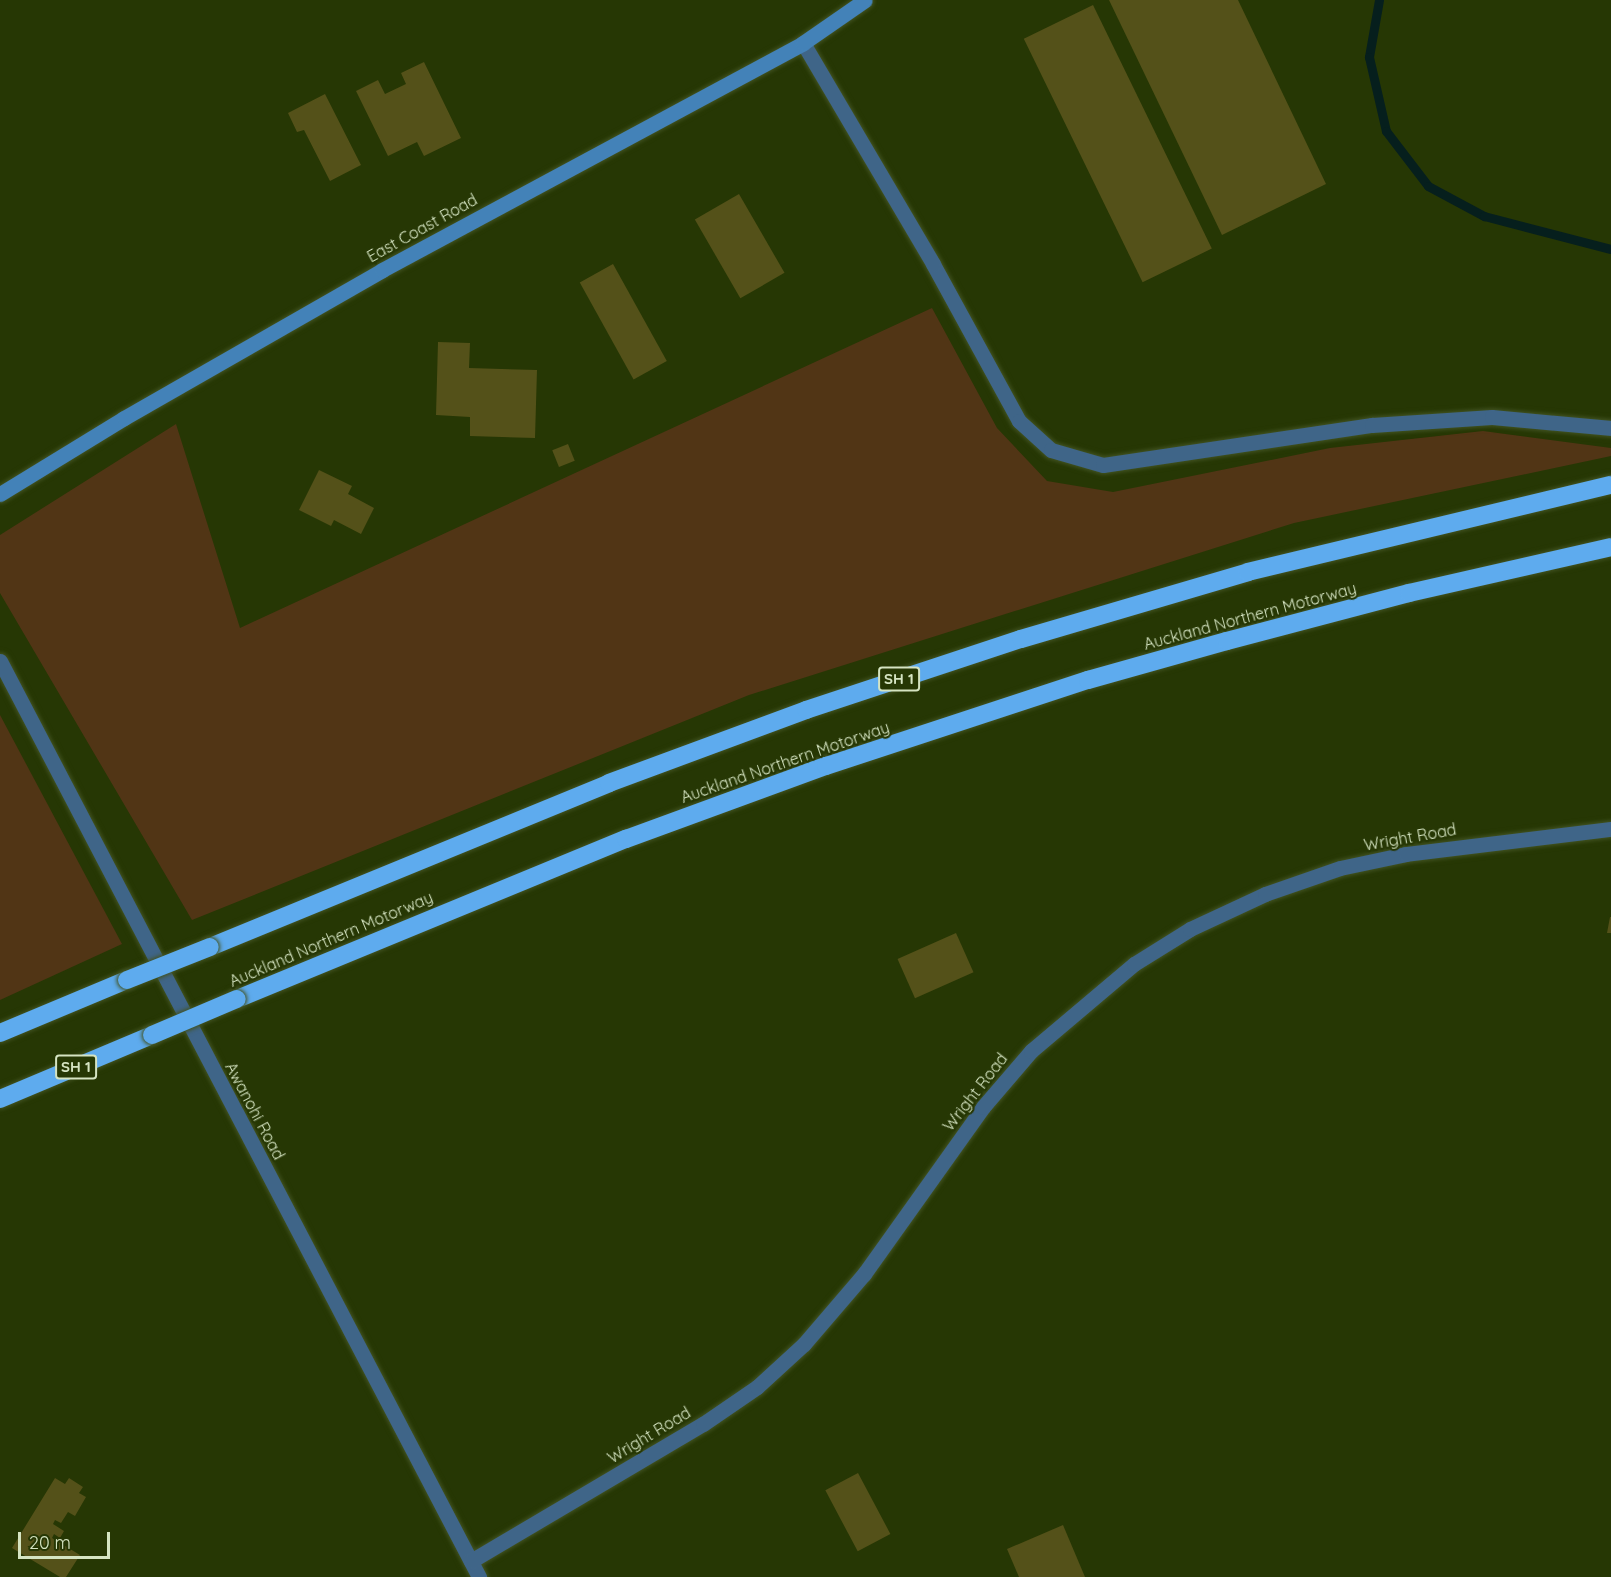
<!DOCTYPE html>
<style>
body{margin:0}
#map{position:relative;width:1611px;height:1577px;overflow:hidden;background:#263704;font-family:Quicksand,sans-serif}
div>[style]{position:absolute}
.green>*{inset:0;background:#513515}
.stream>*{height:9px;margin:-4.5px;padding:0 4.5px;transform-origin:4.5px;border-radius:4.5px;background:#061f1d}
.building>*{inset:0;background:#545119;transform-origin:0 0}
.roads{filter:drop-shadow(0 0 2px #425322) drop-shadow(0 0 2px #425322)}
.service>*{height:15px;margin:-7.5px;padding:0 7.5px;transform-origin:7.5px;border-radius:7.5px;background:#3f6588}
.minor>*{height:15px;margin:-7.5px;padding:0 7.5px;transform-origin:7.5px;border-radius:7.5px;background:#3f6588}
.secondary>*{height:15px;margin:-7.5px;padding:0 7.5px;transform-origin:7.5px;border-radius:7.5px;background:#4382b8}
.motorway>*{height:18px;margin:-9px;padding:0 9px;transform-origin:9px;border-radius:9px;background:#5eabee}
.bridges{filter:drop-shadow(0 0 2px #425322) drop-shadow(0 0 2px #425322)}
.motorway-bridge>*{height:18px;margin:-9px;padding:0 9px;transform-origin:9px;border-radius:9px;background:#5eabee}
span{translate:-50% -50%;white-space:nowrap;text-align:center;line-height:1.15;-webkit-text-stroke:4.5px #263704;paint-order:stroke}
.shield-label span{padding:2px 4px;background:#263704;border:2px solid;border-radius:4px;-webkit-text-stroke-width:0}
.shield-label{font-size:15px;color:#d5e4c2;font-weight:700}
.street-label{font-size:16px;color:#d5e4c2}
.scale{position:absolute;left:18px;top:1532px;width:92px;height:27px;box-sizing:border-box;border:3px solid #d5e4c2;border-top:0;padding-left:8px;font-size:18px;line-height:21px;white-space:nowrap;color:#d5e4c2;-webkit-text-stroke:4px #263704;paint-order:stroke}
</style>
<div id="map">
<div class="green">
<i style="clip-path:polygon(932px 308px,997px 428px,1047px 481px,1113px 492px,1330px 448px,1483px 431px,1611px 448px,1611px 456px,1294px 523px,749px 695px,192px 920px,0 593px,0 535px,176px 424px,240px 628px)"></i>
<i style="clip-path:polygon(0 715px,122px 944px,0 1000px)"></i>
</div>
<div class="stream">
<i style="left:1379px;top:0;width:58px;rotate:100deg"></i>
<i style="left:1369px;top:57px;width:76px;rotate:77.1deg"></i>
<i style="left:1386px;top:131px;width:69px;rotate:52.6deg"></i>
<i style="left:1428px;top:186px;width:64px;rotate:28.2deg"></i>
<i style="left:1484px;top:216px;width:131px;rotate:14.6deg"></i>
</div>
<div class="building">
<i style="clip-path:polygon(1109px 0,1238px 0,1326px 184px,1222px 235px)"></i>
<i style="left:1093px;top:5px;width:271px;height:77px;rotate:64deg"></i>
<i style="clip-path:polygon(424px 62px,461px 138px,424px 156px,417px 142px,388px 156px,356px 91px,378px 80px,385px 94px,406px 84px,401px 73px)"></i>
<i style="clip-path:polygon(325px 94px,361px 165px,330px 181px,304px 130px,297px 132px,288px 113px)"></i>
<i style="left:739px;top:194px;width:91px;height:51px;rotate:60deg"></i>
<i style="left:613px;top:264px;width:111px;height:38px;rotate:61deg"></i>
<i style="clip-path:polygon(438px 342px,470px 343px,469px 368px,537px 370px,535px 438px,470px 436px,470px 417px,436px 415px)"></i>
<i style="left:568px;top:444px;width:18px;height:17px;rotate:68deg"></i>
<i style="clip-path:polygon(319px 470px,352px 486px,348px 494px,374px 508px,361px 534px,334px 520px,331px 526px,299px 510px)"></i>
<i style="clip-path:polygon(1610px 917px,1611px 917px,1611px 933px,1607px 933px)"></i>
<i style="left:956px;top:933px;width:43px;height:64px;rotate:66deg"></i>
<i style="left:858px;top:1473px;width:69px;height:37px;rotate:62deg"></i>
<i style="clip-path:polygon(55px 1478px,65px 1484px,69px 1478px,83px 1487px,79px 1493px,86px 1497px,75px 1516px,68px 1512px,61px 1523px,55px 1520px,53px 1524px,64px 1531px,60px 1538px,54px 1534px,52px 1538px,80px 1555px,66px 1577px,60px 1577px,12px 1548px)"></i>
<i style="clip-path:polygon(1063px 1525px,1085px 1577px,1019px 1577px,1007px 1549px)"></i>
</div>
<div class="roads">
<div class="service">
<i style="left:933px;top:264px;width:179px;rotate:61.3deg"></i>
<i style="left:1019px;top:421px;width:43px;rotate:42.2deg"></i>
<i style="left:1051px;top:450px;width:54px;rotate:16.1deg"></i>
<i style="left:1103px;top:465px;width:272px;rotate:-8.5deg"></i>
<i style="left:1372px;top:425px;width:120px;rotate:-3.8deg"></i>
<i style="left:1492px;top:417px;width:120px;rotate:5.3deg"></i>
</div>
<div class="minor">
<i style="left:803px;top:43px;width:256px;rotate:59.5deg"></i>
<i style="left:0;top:661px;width:1034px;rotate:62.39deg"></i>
<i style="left:471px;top:1561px;width:269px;rotate:-30.6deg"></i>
<i style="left:703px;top:1424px;width:65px;rotate:-34.4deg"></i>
<i style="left:757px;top:1387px;width:64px;rotate:-42.5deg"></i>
<i style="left:804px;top:1344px;width:92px;rotate:-49.4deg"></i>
<i style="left:864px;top:1274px;width:205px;rotate:-54.5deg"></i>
<i style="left:983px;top:1107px;width:74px;rotate:-49.4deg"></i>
<i style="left:1031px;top:1051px;width:135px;rotate:-40.2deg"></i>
<i style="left:1134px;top:964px;width:66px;rotate:-32deg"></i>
<i style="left:1190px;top:929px;width:83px;rotate:-25deg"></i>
<i style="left:1265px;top:894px;width:79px;rotate:-19.1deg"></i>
<i style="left:1340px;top:868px;width:67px;rotate:-12deg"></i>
<i style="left:1406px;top:854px;width:207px;rotate:-7deg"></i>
</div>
<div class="secondary">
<i style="left:0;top:494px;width:145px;rotate:-31.5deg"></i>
<i style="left:124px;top:418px;width:297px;rotate:-29.8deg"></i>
<i style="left:382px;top:270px;width:478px;rotate:-28.3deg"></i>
<i style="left:803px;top:43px;width:75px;rotate:-34.7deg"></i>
</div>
<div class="motorway">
<i style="left:210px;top:947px;width:431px;rotate:-22.3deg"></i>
<i style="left:609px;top:783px;width:210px;rotate:-20.3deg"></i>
<i style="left:806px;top:710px;width:226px;rotate:-18.3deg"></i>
<i style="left:1021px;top:639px;width:237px;rotate:-16.4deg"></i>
<i style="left:1248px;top:572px;width:373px;rotate:-13.5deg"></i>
<i style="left:237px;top:999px;width:421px;rotate:-22.4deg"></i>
<i style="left:626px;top:839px;width:213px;rotate:-20.1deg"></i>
<i style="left:826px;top:766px;width:276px;rotate:-18.2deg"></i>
<i style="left:1088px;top:680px;width:144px;rotate:-15.7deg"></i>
<i style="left:1227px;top:641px;width:188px;rotate:-14.8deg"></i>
<i style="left:1409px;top:593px;width:207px;rotate:-12.8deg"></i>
<i style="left:0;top:1033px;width:138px;rotate:-22.7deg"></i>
<i style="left:0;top:1099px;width:165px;rotate:-22.8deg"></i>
</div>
</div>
<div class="bridges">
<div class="motorway-bridge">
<i style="left:127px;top:980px;width:89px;rotate:-21.7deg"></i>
<i style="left:152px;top:1035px;width:92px;rotate:-23deg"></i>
</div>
</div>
<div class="shield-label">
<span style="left:899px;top:679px">SH 1</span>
<span style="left:76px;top:1067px">SH 1</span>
</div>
<div class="street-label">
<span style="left:422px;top:228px;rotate:-29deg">East Coast Road</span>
<span style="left:1250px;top:616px;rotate:-15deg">Auckland Northern Motorway</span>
<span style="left:785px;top:762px;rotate:-19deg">Auckland Northern Motorway</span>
<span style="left:1410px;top:837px;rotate:-10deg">Wright Road</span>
<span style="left:331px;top:939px;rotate:-23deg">Auckland Northern Motorway</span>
<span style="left:975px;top:1092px;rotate:-52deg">Wright Road</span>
<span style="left:255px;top:1111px;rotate:62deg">Awanohi Road</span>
<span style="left:649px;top:1435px;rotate:-31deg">Wright Road</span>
</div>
<div class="scale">20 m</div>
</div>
